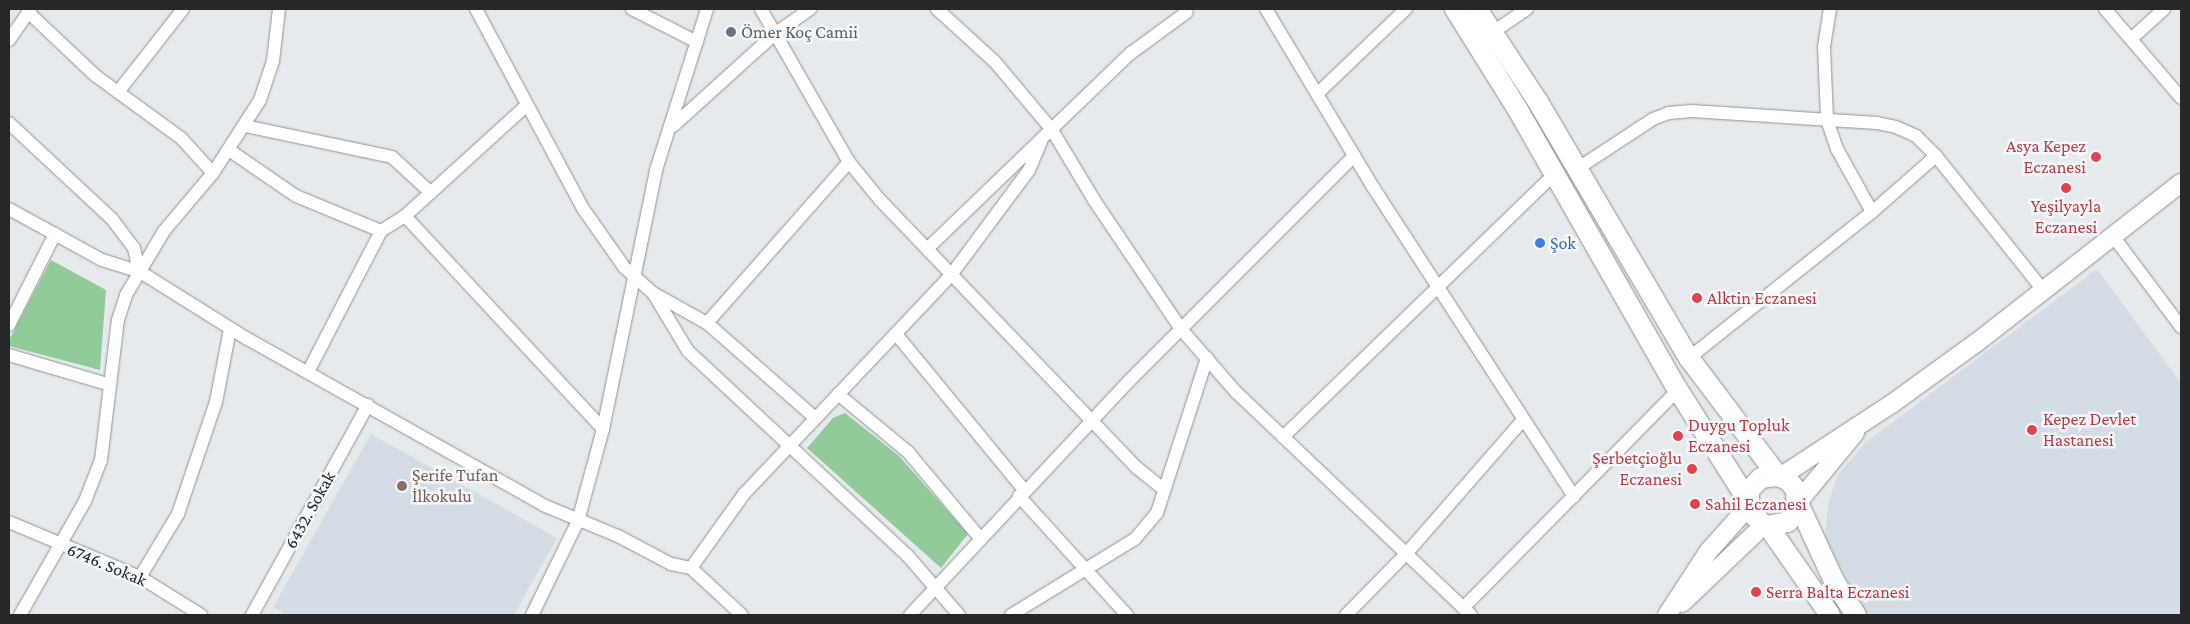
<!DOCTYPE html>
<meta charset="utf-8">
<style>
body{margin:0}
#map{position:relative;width:2190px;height:624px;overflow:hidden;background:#e7eaed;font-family:"Crimson Pro",serif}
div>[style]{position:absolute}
.built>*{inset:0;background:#d4dde5}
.green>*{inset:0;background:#92cb9a}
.roads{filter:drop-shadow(0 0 1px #909396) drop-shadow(0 0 1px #909396)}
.street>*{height:12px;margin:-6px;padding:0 6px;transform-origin:6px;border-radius:6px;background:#fff}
.secondary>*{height:18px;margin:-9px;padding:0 9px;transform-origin:9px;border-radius:9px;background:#fff}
.primary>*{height:20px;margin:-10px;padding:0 10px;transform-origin:10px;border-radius:10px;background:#fff}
.dots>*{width:14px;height:14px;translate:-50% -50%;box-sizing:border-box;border:2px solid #f4f8fb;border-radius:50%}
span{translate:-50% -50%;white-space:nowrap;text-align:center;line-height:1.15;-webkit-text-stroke:5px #f4f8fb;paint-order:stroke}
.worship-label{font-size:18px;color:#5b616d}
.left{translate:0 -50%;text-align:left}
.health-label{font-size:18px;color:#be3a42}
.right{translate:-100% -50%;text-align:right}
.shop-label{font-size:18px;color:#366cbe}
.education-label{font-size:18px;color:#785e54}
.street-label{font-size:18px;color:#262728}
.frame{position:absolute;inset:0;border:10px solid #262728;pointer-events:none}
</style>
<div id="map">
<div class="built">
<i style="clip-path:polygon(2097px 269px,2181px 383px,2181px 615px,1865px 615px,1825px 538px,1828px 504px,1837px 476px,1866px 442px)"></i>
<i style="clip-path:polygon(371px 434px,557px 538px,514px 615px,286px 615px,273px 607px)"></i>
</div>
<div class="green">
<i style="clip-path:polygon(51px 260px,106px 290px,100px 370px,9px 346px,9px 340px)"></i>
<i style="clip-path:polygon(845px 413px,899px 456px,968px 534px,941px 568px,807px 448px,833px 418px)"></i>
</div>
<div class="roads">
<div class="street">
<i style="left:476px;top:9px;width:228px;rotate:61.8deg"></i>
<i style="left:584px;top:210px;width:70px;rotate:54.9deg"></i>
<i style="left:624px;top:267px;width:39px;rotate:42deg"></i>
<i style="left:653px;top:293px;width:62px;rotate:29.1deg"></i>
<i style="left:707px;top:323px;width:144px;rotate:41.3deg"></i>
<i style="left:632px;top:9px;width:73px;rotate:26.9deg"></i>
<i style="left:761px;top:9px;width:177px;rotate:60.1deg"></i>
<i style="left:849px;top:162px;width:49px;rotate:50.8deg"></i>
<i style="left:880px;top:200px;width:370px;rotate:46.2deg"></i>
<i style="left:1136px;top:467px;width:36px;rotate:39deg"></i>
<i style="left:937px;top:9px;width:79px;rotate:42.4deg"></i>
<i style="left:995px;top:62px;width:89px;rotate:50deg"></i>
<i style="left:1052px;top:130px;width:82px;rotate:59deg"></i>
<i style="left:1094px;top:200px;width:156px;rotate:56deg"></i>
<i style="left:1181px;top:329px;width:84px;rotate:48.9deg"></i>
<i style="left:1236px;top:392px;width:324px;rotate:43.5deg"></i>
<i style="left:1266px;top:9px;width:208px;rotate:59deg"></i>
<i style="left:1373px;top:187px;width:369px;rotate:57deg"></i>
<i style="left:1830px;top:9px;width:38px;rotate:99deg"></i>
<i style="left:1824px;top:47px;width:73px;rotate:87.6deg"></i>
<i style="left:1827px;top:120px;width:31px;rotate:71deg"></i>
<i style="left:1837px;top:149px;width:72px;rotate:60.9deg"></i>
<i style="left:2105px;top:9px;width:117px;rotate:49.5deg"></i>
<i style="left:28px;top:12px;width:93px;rotate:43.3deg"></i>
<i style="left:96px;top:76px;width:105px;rotate:36.1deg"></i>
<i style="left:181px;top:138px;width:47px;rotate:47.6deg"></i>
<i style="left:1493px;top:32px;width:41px;rotate:-34.1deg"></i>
<i style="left:2131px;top:39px;width:45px;rotate:-42.3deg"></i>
<i style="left:9px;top:40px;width:38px;rotate:-55deg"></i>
<i style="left:118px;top:92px;width:105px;rotate:-51.9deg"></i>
<i style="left:1317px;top:94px;width:123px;rotate:-43.7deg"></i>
<i style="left:9px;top:123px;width:141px;rotate:43deg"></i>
<i style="left:112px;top:219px;width:36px;rotate:53deg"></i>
<i style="left:134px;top:248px;width:24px;rotate:78deg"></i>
<i style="left:245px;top:126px;width:150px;rotate:11.9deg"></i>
<i style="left:392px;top:157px;width:53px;rotate:42.7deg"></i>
<i style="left:673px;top:126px;width:139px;rotate:-42.1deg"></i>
<i style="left:776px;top:33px;width:42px;rotate:-35.2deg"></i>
<i style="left:229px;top:150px;width:81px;rotate:34.5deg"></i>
<i style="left:296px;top:196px;width:92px;rotate:22.4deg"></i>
<i style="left:1577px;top:169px;width:91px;rotate:-33.3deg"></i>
<i style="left:1653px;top:119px;width:17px;rotate:-21deg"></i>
<i style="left:1669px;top:113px;width:23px;rotate:-5deg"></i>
<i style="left:1692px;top:111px;width:185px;rotate:3.7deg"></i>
<i style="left:1877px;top:123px;width:19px;rotate:12deg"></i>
<i style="left:1896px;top:127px;width:22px;rotate:24deg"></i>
<i style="left:1916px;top:136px;width:28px;rotate:45deg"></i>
<i style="left:1936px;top:156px;width:171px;rotate:51.4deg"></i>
<i style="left:9px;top:209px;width:106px;rotate:28.7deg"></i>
<i style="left:102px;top:260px;width:39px;rotate:17deg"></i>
<i style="left:139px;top:271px;width:126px;rotate:32.1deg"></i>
<i style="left:246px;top:338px;width:341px;rotate:29.3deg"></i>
<i style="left:543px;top:505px;width:81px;rotate:22.5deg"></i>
<i style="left:618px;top:536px;width:60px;rotate:27.8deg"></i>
<i style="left:671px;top:564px;width:20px;rotate:11deg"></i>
<i style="left:691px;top:568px;width:69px;rotate:42.7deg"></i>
<i style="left:405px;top:216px;width:291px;rotate:47.1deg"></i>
<i style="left:2113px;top:236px;width:114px;rotate:53.2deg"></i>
<i style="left:927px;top:249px;width:283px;rotate:-43.9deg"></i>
<i style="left:1131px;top:53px;width:69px;rotate:-36.2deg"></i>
<i style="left:653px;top:293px;width:68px;rotate:58.9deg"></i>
<i style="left:688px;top:351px;width:299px;rotate:43deg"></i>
<i style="left:907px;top:555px;width:79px;rotate:49.1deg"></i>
<i style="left:707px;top:323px;width:215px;rotate:-48.6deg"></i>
<i style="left:9px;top:325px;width:102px;rotate:-63.2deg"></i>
<i style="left:896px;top:334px;width:203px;rotate:50.6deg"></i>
<i style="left:9px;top:355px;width:105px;rotate:16.5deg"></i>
<i style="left:1689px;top:358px;width:234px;rotate:-38.6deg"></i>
<i style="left:1872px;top:212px;width:85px;rotate:-41.2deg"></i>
<i style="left:308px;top:372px;width:159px;rotate:-62.6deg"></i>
<i style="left:381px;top:231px;width:28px;rotate:-32deg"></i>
<i style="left:405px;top:216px;width:164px;rotate:-42.3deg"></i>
<i style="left:838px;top:394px;width:91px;rotate:39.6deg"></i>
<i style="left:908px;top:452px;width:112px;rotate:50.1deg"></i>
<i style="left:1283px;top:437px;width:378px;rotate:-44.1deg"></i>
<i style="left:1019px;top:496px;width:161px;rotate:47.8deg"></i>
<i style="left:9px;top:522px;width:142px;rotate:22.8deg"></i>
<i style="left:140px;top:577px;width:72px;rotate:31.9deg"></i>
<i style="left:691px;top:568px;width:91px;rotate:-54.4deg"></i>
<i style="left:744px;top:494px;width:301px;rotate:-46.6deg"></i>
<i style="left:951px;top:275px;width:131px;rotate:-53.4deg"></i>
<i style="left:1029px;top:170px;width:30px;rotate:-67deg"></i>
<i style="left:140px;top:577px;width:74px;rotate:-58.9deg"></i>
<i style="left:178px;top:514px;width:118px;rotate:-71.3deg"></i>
<i style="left:216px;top:402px;width:74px;rotate:-79.1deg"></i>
<i style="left:1463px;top:608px;width:306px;rotate:-45.4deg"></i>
<i style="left:20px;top:615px;width:131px;rotate:-60.3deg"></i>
<i style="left:85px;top:501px;width:44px;rotate:-68.7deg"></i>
<i style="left:101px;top:460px;width:141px;rotate:-83.1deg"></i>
<i style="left:118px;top:320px;width:26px;rotate:-72deg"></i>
<i style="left:126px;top:295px;width:74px;rotate:-59.3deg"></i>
<i style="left:164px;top:231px;width:76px;rotate:-49.8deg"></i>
<i style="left:213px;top:173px;width:87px;rotate:-57.2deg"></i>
<i style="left:260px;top:100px;width:41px;rotate:-71.6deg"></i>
<i style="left:273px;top:61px;width:52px;rotate:-83.4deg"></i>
<i style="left:252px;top:615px;width:240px;rotate:-61.1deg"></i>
<i style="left:532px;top:615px;width:105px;rotate:-63.9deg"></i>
<i style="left:578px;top:521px;width:95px;rotate:-74.8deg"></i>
<i style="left:603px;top:429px;width:264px;rotate:-78.4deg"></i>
<i style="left:656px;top:170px;width:169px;rotate:-72.4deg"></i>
<i style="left:910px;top:615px;width:319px;rotate:-46.9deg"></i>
<i style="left:1128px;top:382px;width:320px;rotate:-45deg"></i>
<i style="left:1011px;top:615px;width:145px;rotate:-31.5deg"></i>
<i style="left:1135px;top:539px;width:34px;rotate:-50deg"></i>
<i style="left:1157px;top:513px;width:163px;rotate:-72.1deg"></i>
<i style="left:1346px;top:615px;width:86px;rotate:-45.5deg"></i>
<i style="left:1406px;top:554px;width:178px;rotate:-48.9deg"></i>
</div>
<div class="secondary">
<i style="left:1780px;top:477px;width:135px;rotate:-33.2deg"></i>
<i style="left:1893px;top:403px;width:102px;rotate:-35.9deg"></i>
<i style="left:1976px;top:343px;width:260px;rotate:-38deg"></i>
<i style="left:1799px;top:501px;width:88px;rotate:-50.5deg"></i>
<i style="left:1682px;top:603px;width:113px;rotate:-43.6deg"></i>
<i style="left:1764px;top:525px;width:4px;rotate:14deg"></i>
<i style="left:1667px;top:615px;width:75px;rotate:-56.9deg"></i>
<i style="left:1708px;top:552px;width:60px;rotate:-48.4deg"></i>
</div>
<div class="primary">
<i style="left:1455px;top:9px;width:119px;rotate:58deg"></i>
<i style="left:1518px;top:110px;width:322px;rotate:60.3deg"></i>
<i style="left:1678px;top:390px;width:129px;rotate:57.7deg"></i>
<i style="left:1477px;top:9px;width:111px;rotate:56.7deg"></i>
<i style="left:1538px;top:102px;width:297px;rotate:59.5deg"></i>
<i style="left:1689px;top:358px;width:148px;rotate:53deg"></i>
<i style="left:1798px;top:503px;width:86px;rotate:65.2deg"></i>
<i style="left:1834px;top:581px;width:40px;rotate:57.1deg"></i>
<i style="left:1764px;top:525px;width:21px;rotate:-137deg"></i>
<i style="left:1749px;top:511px;width:21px;rotate:-90deg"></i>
<i style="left:1749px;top:490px;width:17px;rotate:-45deg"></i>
<i style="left:1761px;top:478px;width:17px;rotate:-7deg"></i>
<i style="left:1778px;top:476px;width:11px;rotate:22deg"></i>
<i style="left:1788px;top:480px;width:13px;rotate:51deg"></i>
<i style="left:1796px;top:490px;width:19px;rotate:87deg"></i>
<i style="left:1797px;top:509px;width:16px;rotate:125deg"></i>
<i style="left:1788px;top:522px;width:20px;rotate:169deg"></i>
<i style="left:1768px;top:526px;width:108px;rotate:55.1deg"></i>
</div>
</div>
<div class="dots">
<i style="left:731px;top:32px;background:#6b7280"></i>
<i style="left:2096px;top:157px;background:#e0444e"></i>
<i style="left:2066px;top:188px;background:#e0444e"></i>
<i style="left:1540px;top:243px;background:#3f7fe0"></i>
<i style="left:1697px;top:298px;background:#e0444e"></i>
<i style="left:2032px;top:430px;background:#e0444e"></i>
<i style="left:1678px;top:436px;background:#e0444e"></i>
<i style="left:1692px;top:469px;background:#e0444e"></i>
<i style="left:402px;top:486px;background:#8d6e63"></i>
<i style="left:1695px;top:504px;background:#e0444e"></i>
<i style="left:1756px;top:592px;background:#e0444e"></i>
</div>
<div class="worship-label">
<span class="left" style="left:741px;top:32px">Ömer Koç Camii</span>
</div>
<div class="health-label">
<span class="right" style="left:2086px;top:157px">Asya Kepez<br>Eczanesi</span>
<span style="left:2066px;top:217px">Yeşilyayla<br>Eczanesi</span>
<span class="left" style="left:1707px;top:298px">Alktin Eczanesi</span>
<span class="left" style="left:2043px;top:430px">Kepez Devlet<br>Hastanesi</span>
<span class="left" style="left:1688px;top:436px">Duygu Topluk<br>Eczanesi</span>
<span class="right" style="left:1682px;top:469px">Şerbetçioğlu<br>Eczanesi</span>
<span class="left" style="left:1705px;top:504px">Sahil Eczanesi</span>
<span class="left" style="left:1766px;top:592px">Serra Balta Eczanesi</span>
</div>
<div class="shop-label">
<span class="left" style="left:1550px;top:243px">Şok</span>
</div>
<div class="education-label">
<span class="left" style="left:412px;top:486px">Şerife Tufan<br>İlkokulu</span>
</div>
<div class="street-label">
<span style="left:310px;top:510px;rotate:-61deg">6432. Sokak</span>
<span style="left:107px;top:565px;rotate:23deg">6746. Sokak</span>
</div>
<div class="frame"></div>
</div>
